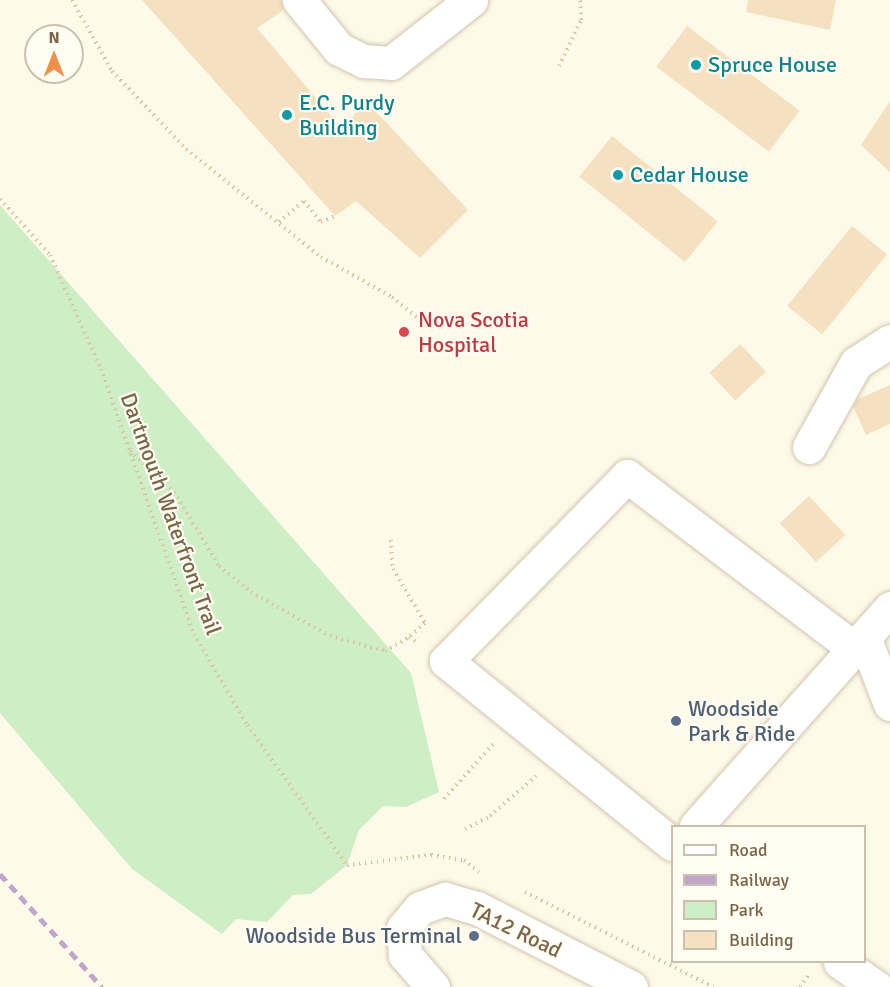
<!DOCTYPE html>
<style>
body{margin:0}
#map{position:relative;width:890px;height:987px;overflow:hidden;background:#fefaea;font-family:Signika,sans-serif}
div>[style]{position:absolute}
.green>*{inset:0;background:#ceeec6}
.building>*{inset:0;background:#f5e0bf;transform-origin:0 0}
.path>*{height:4px;margin-top:-2px;transform-origin:0;background:repeating-linear-gradient(90deg,#dbc4a1 0 1.5px,transparent 0 6px)}
.roads{filter:drop-shadow(0 0 2px #d2c5ae) drop-shadow(0 0 2px #d2c5ae)}
.minor>*{height:33px;margin:-16.5px;padding:0 16.5px;transform-origin:16.5px;border-radius:16.5px;background:#fff}
.rail>*{height:4.5px;margin-top:-2.25px;transform-origin:0;background:repeating-linear-gradient(90deg,#c1a5ca 0 9px,transparent 0 15px)}
.dots>*{width:16px;height:16px;translate:-50% -50%;box-sizing:border-box;border:3px solid #fffcf2;border-radius:50%}
span{translate:-50% -50%;white-space:nowrap;text-align:center;line-height:1.15;-webkit-text-stroke:4.5px #fffcf2;paint-order:stroke}
.culture-label{font-size:22px;color:#0d838f}
.left{translate:0 -50%;text-align:left}
.health-label{font-size:22px;color:#be3a42}
.street-label{font-size:22px;color:#7c664a}
.service-label{font-size:22px;color:#4e5e75}
.right{translate:-100% -50%;text-align:right}
.legend{position:absolute;left:671px;top:825px;width:195px;height:138px;box-sizing:border-box;background:#fffcf2;border:2px solid #cbc0af;margin:0;padding:8px 10px;list-style:none;font-size:18px;color:#7c664a}
.legend li{display:flex;align-items:center;gap:12px;height:30px}
.legend b{width:30px;border:2px solid #cbc0af}
.north{position:absolute;left:24px;top:24px;width:60px;height:60px;box-sizing:border-box;background:#fffcf2;border:2px solid #cbc0af;border-radius:50%;rotate:0deg;font-size:16px;font-weight:700;line-height:24px;text-align:center;color:#7c664a}
.north::after{content:'';display:block;margin:auto;width:21px;height:27px;background:#ef8f48;clip-path:polygon(50% 0,100% 100%,50% 72%,0 100%)}
</style>
<div id="map">
<div class="green">
<i style="clip-path:polygon(0 205px,411px 673px,439px 792px,406px 807px,383px 806px,359px 830px,347px 865px,311px 894px,293px 895px,267px 922px,236px 919px,222px 934px,132px 869px,0 713px)"></i>
</div>
<div class="building">
<i style="clip-path:polygon(142px 0,281px 0,284px 10px,257px 28px,342px 129px,366px 101px,468px 210px,420px 258px,356px 201px,335px 216px)"></i>
<i style="clip-path:polygon(748px 0,836px 0,830px 30px,746px 12px)"></i>
<i style="left:687px;top:26px;width:141px;height:51px;rotate:37deg"></i>
<i style="clip-path:polygon(890px 101px,890px 172px,861px 145px)"></i>
<i style="left:612px;top:136px;width:136px;height:52px;rotate:39deg"></i>
<i style="left:852px;top:226px;width:45px;height:103px;rotate:39deg"></i>
<i style="left:740px;top:344px;width:38px;height:42px;rotate:47deg"></i>
<i style="clip-path:polygon(890px 385px,890px 424px,866px 435px,853px 406px,858px 399px)"></i>
<i style="left:809px;top:496px;width:53px;height:40px;rotate:47deg"></i>
</div>
<div class="path">
<i style="left:72px;top:0;width:81px;rotate:60.6deg"></i>
<i style="left:112px;top:71px;width:108px;rotate:46.5deg"></i>
<i style="left:186px;top:149px;width:173px;rotate:38.7deg"></i>
<i style="left:321px;top:257px;width:81px;rotate:29.4deg"></i>
<i style="left:392px;top:297px;width:44px;rotate:39.5deg"></i>
<i style="left:559px;top:66px;width:51px;rotate:-64.4deg"></i>
<i style="left:581px;top:20px;width:20px;rotate:-93deg"></i>
<i style="left:0;top:199px;width:75px;rotate:48.2deg"></i>
<i style="left:50px;top:255px;width:125px;rotate:65.9deg"></i>
<i style="left:101px;top:369px;width:281px;rotate:70.7deg"></i>
<i style="left:194px;top:634px;width:105px;rotate:59.8deg"></i>
<i style="left:247px;top:725px;width:172px;rotate:54.5deg"></i>
<i style="left:347px;top:865px;width:85px;rotate:-6.8deg"></i>
<i style="left:431px;top:855px;width:33px;rotate:9deg"></i>
<i style="left:464px;top:860px;width:19px;rotate:39deg"></i>
<i style="left:279px;top:222px;width:33px;rotate:-40deg"></i>
<i style="left:304px;top:201px;width:27px;rotate:51deg"></i>
<i style="left:321px;top:222px;width:15px;rotate:-23deg"></i>
<i style="left:130px;top:451px;width:60px;rotate:43deg"></i>
<i style="left:174px;top:492px;width:87px;rotate:58.7deg"></i>
<i style="left:219px;top:566px;width:41px;rotate:39.1deg"></i>
<i style="left:251px;top:592px;width:90px;rotate:29.1deg"></i>
<i style="left:330px;top:636px;width:57px;rotate:15.3deg"></i>
<i style="left:385px;top:651px;width:28px;rotate:-30deg"></i>
<i style="left:391px;top:540px;width:29px;rotate:86deg"></i>
<i style="left:393px;top:569px;width:63px;rotate:59.3deg"></i>
<i style="left:425px;top:623px;width:21px;rotate:139deg"></i>
<i style="left:409px;top:637px;width:11px;rotate:34deg"></i>
<i style="left:444px;top:799px;width:75px;rotate:-48.2deg"></i>
<i style="left:465px;top:829px;width:28px;rotate:-27deg"></i>
<i style="left:490px;top:816px;width:61px;rotate:-41deg"></i>
<i style="left:525px;top:892px;width:211px;rotate:26.8deg"></i>
<i style="left:800px;top:987px;width:17px;rotate:-54deg"></i>
</div>
<div class="roads">
<div class="minor">
<i style="left:299px;top:0;width:63px;rotate:50.8deg"></i>
<i style="left:339px;top:49px;width:28px;rotate:26deg"></i>
<i style="left:364px;top:61px;width:27px;rotate:4deg"></i>
<i style="left:391px;top:63px;width:102px;rotate:-38.2deg"></i>
<i style="left:809px;top:447px;width:96px;rotate:-60.8deg"></i>
<i style="left:856px;top:363px;width:40px;rotate:-32.9deg"></i>
<i style="left:864px;top:637px;width:72px;rotate:68.8deg"></i>
<i style="left:696px;top:826px;width:292px;rotate:-48.3deg"></i>
<i style="left:672px;top:844px;width:291px;rotate:-141deg"></i>
<i style="left:446px;top:661px;width:259px;rotate:-45.6deg"></i>
<i style="left:627px;top:476px;width:285px;rotate:37.2deg"></i>
<i style="left:840px;top:962px;width:44px;rotate:34.8deg"></i>
<i style="left:433px;top:987px;width:43px;rotate:-131.2deg"></i>
<i style="left:405px;top:955px;width:27px;rotate:-94deg"></i>
<i style="left:403px;top:928px;width:26px;rotate:-50deg"></i>
<i style="left:420px;top:908px;width:27px;rotate:-20deg"></i>
<i style="left:445px;top:899px;width:33px;rotate:16deg"></i>
<i style="left:477px;top:908px;width:173px;rotate:27.2deg"></i>
</div>
</div>
<div class="rail">
<i style="left:0;top:874px;width:152px;rotate:47.9deg"></i>
</div>
<div class="dots">
<i style="left:696px;top:65px;background:#0f9aa8"></i>
<i style="left:287px;top:115px;background:#0f9aa8"></i>
<i style="left:618px;top:175px;background:#0f9aa8"></i>
<i style="left:404px;top:332px;background:#e0444e"></i>
<i style="left:676px;top:721px;background:#5c6f8a"></i>
<i style="left:474px;top:936px;background:#5c6f8a"></i>
</div>
<div class="culture-label">
<span class="left" style="left:708px;top:65px">Spruce House</span>
<span class="left" style="left:299px;top:115px">E.C. Purdy<br>Building</span>
<span class="left" style="left:630px;top:175px">Cedar House</span>
</div>
<div class="health-label">
<span class="left" style="left:418px;top:332px">Nova Scotia<br>Hospital</span>
</div>
<div class="street-label">
<span style="left:171px;top:514px;rotate:70deg">Dartmouth Waterfront Trail</span>
<span style="left:516px;top:930px;rotate:26deg">TA12 Road</span>
</div>
<div class="service-label">
<span class="left" style="left:688px;top:721px">Woodside<br>Park &amp; Ride</span>
<span class="right" style="left:462px;top:936px">Woodside Bus Terminal</span>
</div>
<ul class="legend">
<li><b style="height:8px;background:#fff"></b>Road</li>
<li><b style="height:8px;background:#c1a5ca"></b>Railway</li>
<li><b style="height:16px;background:#ceeec6"></b>Park</li>
<li><b style="height:16px;background:#f5e0bf"></b>Building</li>
</ul>
<div class="north">N</div>
</div>
